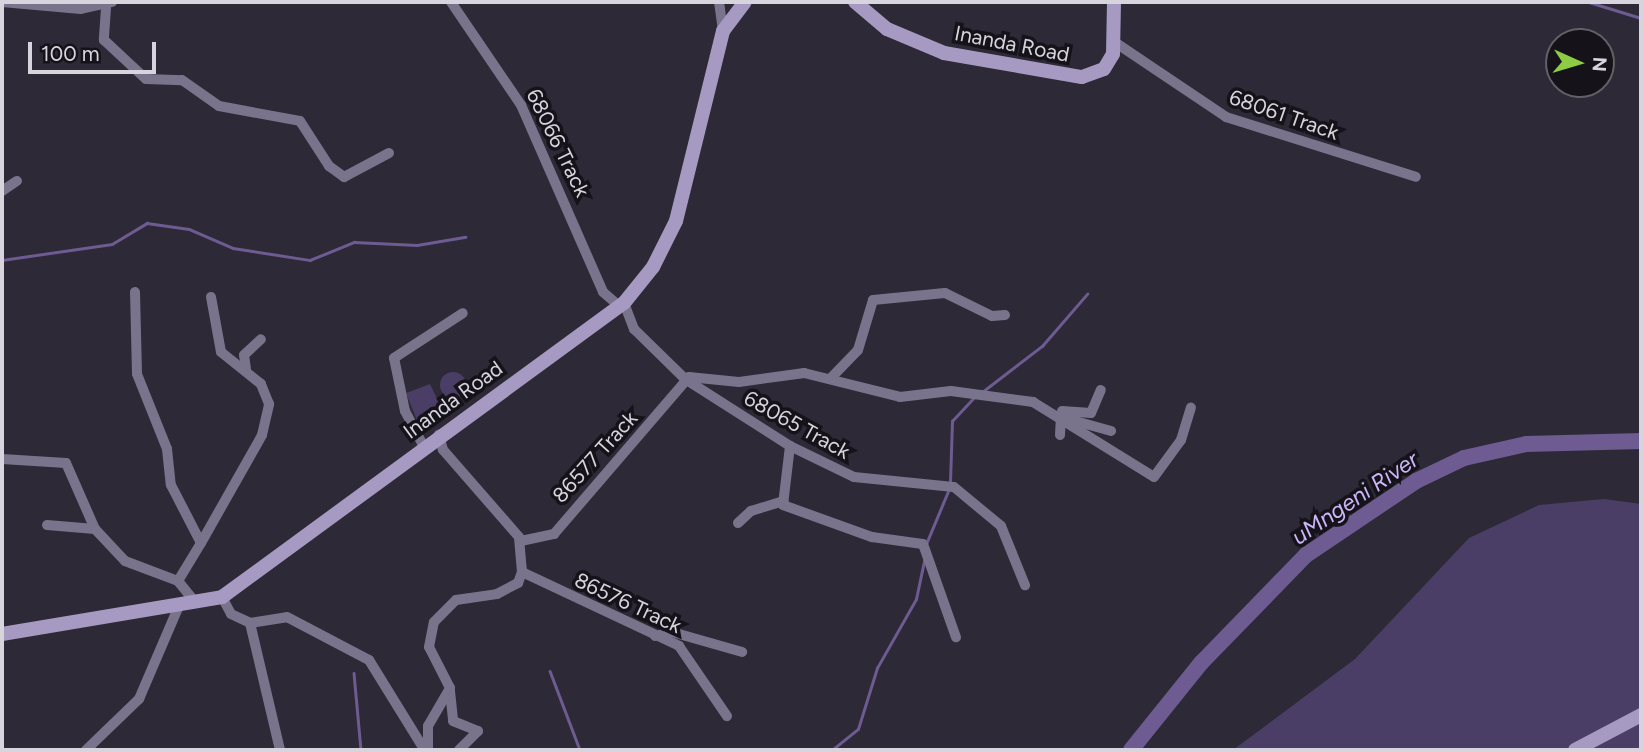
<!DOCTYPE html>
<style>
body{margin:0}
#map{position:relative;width:1643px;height:752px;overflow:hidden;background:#2d2936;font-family:Figtree,sans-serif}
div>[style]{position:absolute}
.green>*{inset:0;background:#4b3e66}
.round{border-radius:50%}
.stream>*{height:2.5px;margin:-1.25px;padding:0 1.25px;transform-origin:1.25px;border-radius:1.25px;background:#6d5b92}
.river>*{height:16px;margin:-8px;padding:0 8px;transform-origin:8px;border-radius:8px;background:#6d5b92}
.street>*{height:10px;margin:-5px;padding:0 5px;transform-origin:5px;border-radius:5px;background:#7a738c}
.secondary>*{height:14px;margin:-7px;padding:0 7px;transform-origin:7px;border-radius:7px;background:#a69ac2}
span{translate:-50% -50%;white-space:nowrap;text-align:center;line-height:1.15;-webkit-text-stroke:7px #151319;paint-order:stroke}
.street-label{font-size:21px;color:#d7d4dd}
.water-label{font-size:23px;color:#cab5f7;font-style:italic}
.frame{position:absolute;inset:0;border:4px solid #d7d4dd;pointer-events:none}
.north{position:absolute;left:1545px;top:28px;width:70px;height:70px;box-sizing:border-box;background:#151319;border:2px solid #636067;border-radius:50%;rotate:94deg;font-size:19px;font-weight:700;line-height:28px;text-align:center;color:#d7d4dd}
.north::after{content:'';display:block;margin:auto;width:24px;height:32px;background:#8ecd43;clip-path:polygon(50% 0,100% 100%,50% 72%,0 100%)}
.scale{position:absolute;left:28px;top:42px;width:128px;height:32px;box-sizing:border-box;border:4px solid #d7d4dd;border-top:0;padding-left:9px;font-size:21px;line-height:24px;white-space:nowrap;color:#d7d4dd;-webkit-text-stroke:5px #151319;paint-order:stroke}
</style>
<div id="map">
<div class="green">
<i class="round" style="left:440px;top:372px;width:26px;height:26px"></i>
<i style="clip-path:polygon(430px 384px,446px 417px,422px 433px,406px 393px)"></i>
<i style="clip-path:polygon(1604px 499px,1641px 504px,1641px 750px,1233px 750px,1355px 659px,1469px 538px,1539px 505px)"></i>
</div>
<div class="stream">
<i style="left:1589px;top:2px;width:54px;rotate:17.1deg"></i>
<i style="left:2px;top:260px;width:111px;rotate:-8.3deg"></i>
<i style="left:112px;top:244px;width:41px;rotate:-31deg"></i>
<i style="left:147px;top:223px;width:42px;rotate:8.1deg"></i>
<i style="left:189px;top:229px;width:48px;rotate:23.4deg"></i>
<i style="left:233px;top:248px;width:78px;rotate:8.9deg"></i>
<i style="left:310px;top:260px;width:48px;rotate:-22.2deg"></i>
<i style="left:354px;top:242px;width:63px;rotate:2.7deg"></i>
<i style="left:417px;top:245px;width:49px;rotate:-9.5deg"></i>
<i style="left:982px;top:392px;width:76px;rotate:-37.5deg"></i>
<i style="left:1042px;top:346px;width:69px;rotate:-49.1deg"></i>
<i style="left:950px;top:482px;width:61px;rotate:-88.1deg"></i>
<i style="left:952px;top:421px;width:33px;rotate:-47deg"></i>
<i style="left:926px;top:544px;width:60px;rotate:-67.3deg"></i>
<i style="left:550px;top:671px;width:85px;rotate:69.2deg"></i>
<i style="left:354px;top:673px;width:77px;rotate:84.8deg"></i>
<i style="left:780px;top:750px;width:43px"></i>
<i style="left:832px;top:750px;width:33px;rotate:-39deg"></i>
<i style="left:858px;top:729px;width:64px;rotate:-72.7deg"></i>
<i style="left:877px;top:668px;width:79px;rotate:-60.5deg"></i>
<i style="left:916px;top:599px;width:39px;rotate:-78deg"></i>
</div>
<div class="river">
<i style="left:1131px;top:750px;width:112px;rotate:-51.2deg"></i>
<i style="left:1201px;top:663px;width:151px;rotate:-45.8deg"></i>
<i style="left:1306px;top:555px;width:133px;rotate:-33.9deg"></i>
<i style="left:1416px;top:481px;width:53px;rotate:-25.6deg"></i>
<i style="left:1464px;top:458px;width:64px;rotate:-12.7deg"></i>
<i style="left:1526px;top:444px;width:115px;rotate:-1.5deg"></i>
</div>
<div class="street">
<i style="left:2px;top:2px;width:79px;rotate:5.1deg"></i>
<i style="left:81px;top:9px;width:32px;rotate:-13deg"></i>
<i style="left:451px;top:2px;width:125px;rotate:55.8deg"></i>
<i style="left:521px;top:105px;width:204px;rotate:66.3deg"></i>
<i style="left:603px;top:292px;width:21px;rotate:41deg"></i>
<i style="left:719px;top:2px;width:29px;rotate:82deg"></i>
<i style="left:106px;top:8px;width:32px;rotate:94deg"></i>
<i style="left:104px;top:40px;width:57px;rotate:42.9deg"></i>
<i style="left:146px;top:79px;width:36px;rotate:2deg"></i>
<i style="left:182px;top:80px;width:45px;rotate:35.1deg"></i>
<i style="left:219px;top:106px;width:82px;rotate:10.5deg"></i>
<i style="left:300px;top:121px;width:54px;rotate:57.2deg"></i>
<i style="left:329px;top:166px;width:19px;rotate:36deg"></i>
<i style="left:344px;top:177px;width:51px;rotate:-28.1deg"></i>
<i style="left:1116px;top:43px;width:133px;rotate:33.9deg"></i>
<i style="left:1226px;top:117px;width:199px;rotate:17.5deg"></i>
<i style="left:2px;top:191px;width:18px;rotate:-34deg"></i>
<i style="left:135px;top:292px;width:82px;rotate:88.6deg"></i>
<i style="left:137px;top:374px;width:81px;rotate:68.2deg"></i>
<i style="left:167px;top:449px;width:36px;rotate:84deg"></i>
<i style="left:171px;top:485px;width:65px;rotate:62.7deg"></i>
<i style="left:201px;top:543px;width:44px;rotate:121.2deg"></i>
<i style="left:624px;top:303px;width:28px;rotate:69deg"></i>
<i style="left:634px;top:329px;width:71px;rotate:44.4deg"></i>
<i style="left:685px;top:379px;width:125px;rotate:32.5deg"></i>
<i style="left:790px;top:446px;width:71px;rotate:25.8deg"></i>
<i style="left:854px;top:477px;width:100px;rotate:5.7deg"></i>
<i style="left:954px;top:487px;width:61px;rotate:39.7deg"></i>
<i style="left:1001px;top:526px;width:64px;rotate:67.9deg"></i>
<i style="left:246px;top:369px;width:14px;rotate:-98deg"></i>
<i style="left:244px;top:355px;width:23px;rotate:-43deg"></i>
<i style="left:830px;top:379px;width:40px;rotate:-46deg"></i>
<i style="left:858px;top:350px;width:52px;rotate:-73.3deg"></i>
<i style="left:873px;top:300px;width:72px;rotate:-5.6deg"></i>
<i style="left:945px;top:293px;width:52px;rotate:26.1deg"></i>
<i style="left:992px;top:316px;width:13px;rotate:-4deg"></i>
<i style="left:1062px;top:411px;width:29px;rotate:4deg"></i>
<i style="left:1091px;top:413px;width:25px;rotate:-67deg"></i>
<i style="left:1060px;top:435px;width:18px;rotate:-87deg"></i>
<i style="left:1061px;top:417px;width:52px;rotate:15.6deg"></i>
<i style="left:790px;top:446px;width:59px;rotate:96.8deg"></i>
<i style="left:783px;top:505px;width:95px;rotate:19.8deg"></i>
<i style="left:872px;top:537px;width:51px;rotate:7.8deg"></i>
<i style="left:923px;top:544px;width:99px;rotate:70.5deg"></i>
<i style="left:424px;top:447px;width:41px;rotate:-117.8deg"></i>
<i style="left:405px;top:411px;width:54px;rotate:-101.7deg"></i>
<i style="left:394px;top:358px;width:82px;rotate:-33.1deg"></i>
<i style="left:2px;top:459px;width:64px;rotate:3.6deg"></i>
<i style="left:66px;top:463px;width:72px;rotate:66.3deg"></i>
<i style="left:95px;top:529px;width:44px;rotate:46.8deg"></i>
<i style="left:125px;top:561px;width:57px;rotate:20.7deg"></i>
<i style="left:178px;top:581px;width:28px;rotate:51deg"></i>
<i style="left:738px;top:523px;width:18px;rotate:-43deg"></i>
<i style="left:751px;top:511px;width:34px;rotate:-17deg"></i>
<i style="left:47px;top:525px;width:48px;rotate:4.8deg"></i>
<i style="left:521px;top:541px;width:34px;rotate:-12deg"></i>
<i style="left:554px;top:534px;width:207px;rotate:-49.3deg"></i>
<i style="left:689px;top:377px;width:50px;rotate:5.7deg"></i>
<i style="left:739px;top:382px;width:66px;rotate:-7.9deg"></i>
<i style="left:804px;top:373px;width:99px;rotate:14deg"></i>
<i style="left:900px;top:397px;width:51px;rotate:-6.7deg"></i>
<i style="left:951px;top:391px;width:83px;rotate:7.6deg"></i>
<i style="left:1033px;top:402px;width:142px;rotate:31.8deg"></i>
<i style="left:1154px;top:477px;width:46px;rotate:-53.9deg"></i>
<i style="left:1181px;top:440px;width:34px;rotate:-73deg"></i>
<i style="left:201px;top:543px;width:124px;rotate:-60.5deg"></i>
<i style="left:262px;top:435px;width:32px;rotate:-77deg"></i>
<i style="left:269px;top:404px;width:22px;rotate:-112deg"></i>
<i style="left:261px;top:384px;width:51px;rotate:-141.3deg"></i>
<i style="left:221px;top:352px;width:56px;rotate:-100.3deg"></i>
<i style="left:522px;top:572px;width:174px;rotate:25.2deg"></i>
<i style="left:679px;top:646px;width:85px;rotate:55.6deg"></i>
<i style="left:222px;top:597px;width:19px;rotate:62deg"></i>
<i style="left:231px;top:614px;width:21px;rotate:25deg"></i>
<i style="left:250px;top:623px;width:130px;rotate:76.7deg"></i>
<i style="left:250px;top:623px;width:37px;rotate:-9deg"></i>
<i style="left:287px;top:617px;width:93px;rotate:27.7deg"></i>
<i style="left:369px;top:660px;width:105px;rotate:58.3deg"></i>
<i style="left:655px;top:636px;width:17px;rotate:-13deg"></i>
<i style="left:672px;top:632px;width:73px;rotate:15.9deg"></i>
<i style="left:450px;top:691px;width:30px;rotate:84deg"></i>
<i style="left:453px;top:721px;width:27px;rotate:22deg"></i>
<i style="left:478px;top:731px;width:27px;rotate:135deg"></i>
<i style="left:86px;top:750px;width:74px;rotate:-43.9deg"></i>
<i style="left:139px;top:699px;width:99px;rotate:-66.8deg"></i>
<i style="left:428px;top:750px;width:24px;rotate:-90deg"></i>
<i style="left:428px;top:726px;width:44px;rotate:-59.9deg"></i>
<i style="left:450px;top:688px;width:46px;rotate:-117.1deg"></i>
<i style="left:429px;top:647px;width:25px;rotate:-79deg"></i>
<i style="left:434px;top:622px;width:31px;rotate:-45deg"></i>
<i style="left:456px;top:600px;width:41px;rotate:-8.3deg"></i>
<i style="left:497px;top:594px;width:24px;rotate:-28deg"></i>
<i style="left:518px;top:583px;width:12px;rotate:-70deg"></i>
<i style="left:522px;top:572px;width:35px;rotate:-95deg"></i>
<i style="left:519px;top:537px;width:116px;rotate:-131.1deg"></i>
<i style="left:443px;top:450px;width:16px;rotate:-105deg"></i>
</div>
<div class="secondary">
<i style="left:855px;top:2px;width:42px;rotate:40.2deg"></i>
<i style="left:887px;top:29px;width:62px;rotate:22.8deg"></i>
<i style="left:944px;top:53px;width:140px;rotate:9.9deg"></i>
<i style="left:1082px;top:77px;width:23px;rotate:-20deg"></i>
<i style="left:1104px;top:69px;width:17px;rotate:-59deg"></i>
<i style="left:1113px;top:54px;width:52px;rotate:-88.9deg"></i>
<i style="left:2px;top:634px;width:223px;rotate:-9.5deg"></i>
<i style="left:222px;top:597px;width:498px;rotate:-36.2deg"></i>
<i style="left:624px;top:303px;width:46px;rotate:-51.1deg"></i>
<i style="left:653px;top:267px;width:51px;rotate:-63.4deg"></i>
<i style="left:676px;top:221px;width:196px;rotate:-76.1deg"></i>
<i style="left:723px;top:31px;width:36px;rotate:-53deg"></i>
<i style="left:1575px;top:750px;width:75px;rotate:-27.9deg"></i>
</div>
<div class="street-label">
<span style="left:1012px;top:44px;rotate:11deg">Inanda Road</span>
<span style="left:1284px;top:115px;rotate:19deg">68061 Track</span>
<span style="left:558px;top:143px;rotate:64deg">68066 Track</span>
<span style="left:453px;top:400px;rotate:-36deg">Inanda Road</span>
<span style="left:797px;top:425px;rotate:29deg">68065 Track</span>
<span style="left:595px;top:457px;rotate:-48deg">86577 Track</span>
<span style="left:628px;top:603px;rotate:25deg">86576 Track</span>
</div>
<div class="water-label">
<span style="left:1355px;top:498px;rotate:-34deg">uMngeni River</span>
</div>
<div class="frame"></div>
<div class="north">N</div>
<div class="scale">100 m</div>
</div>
